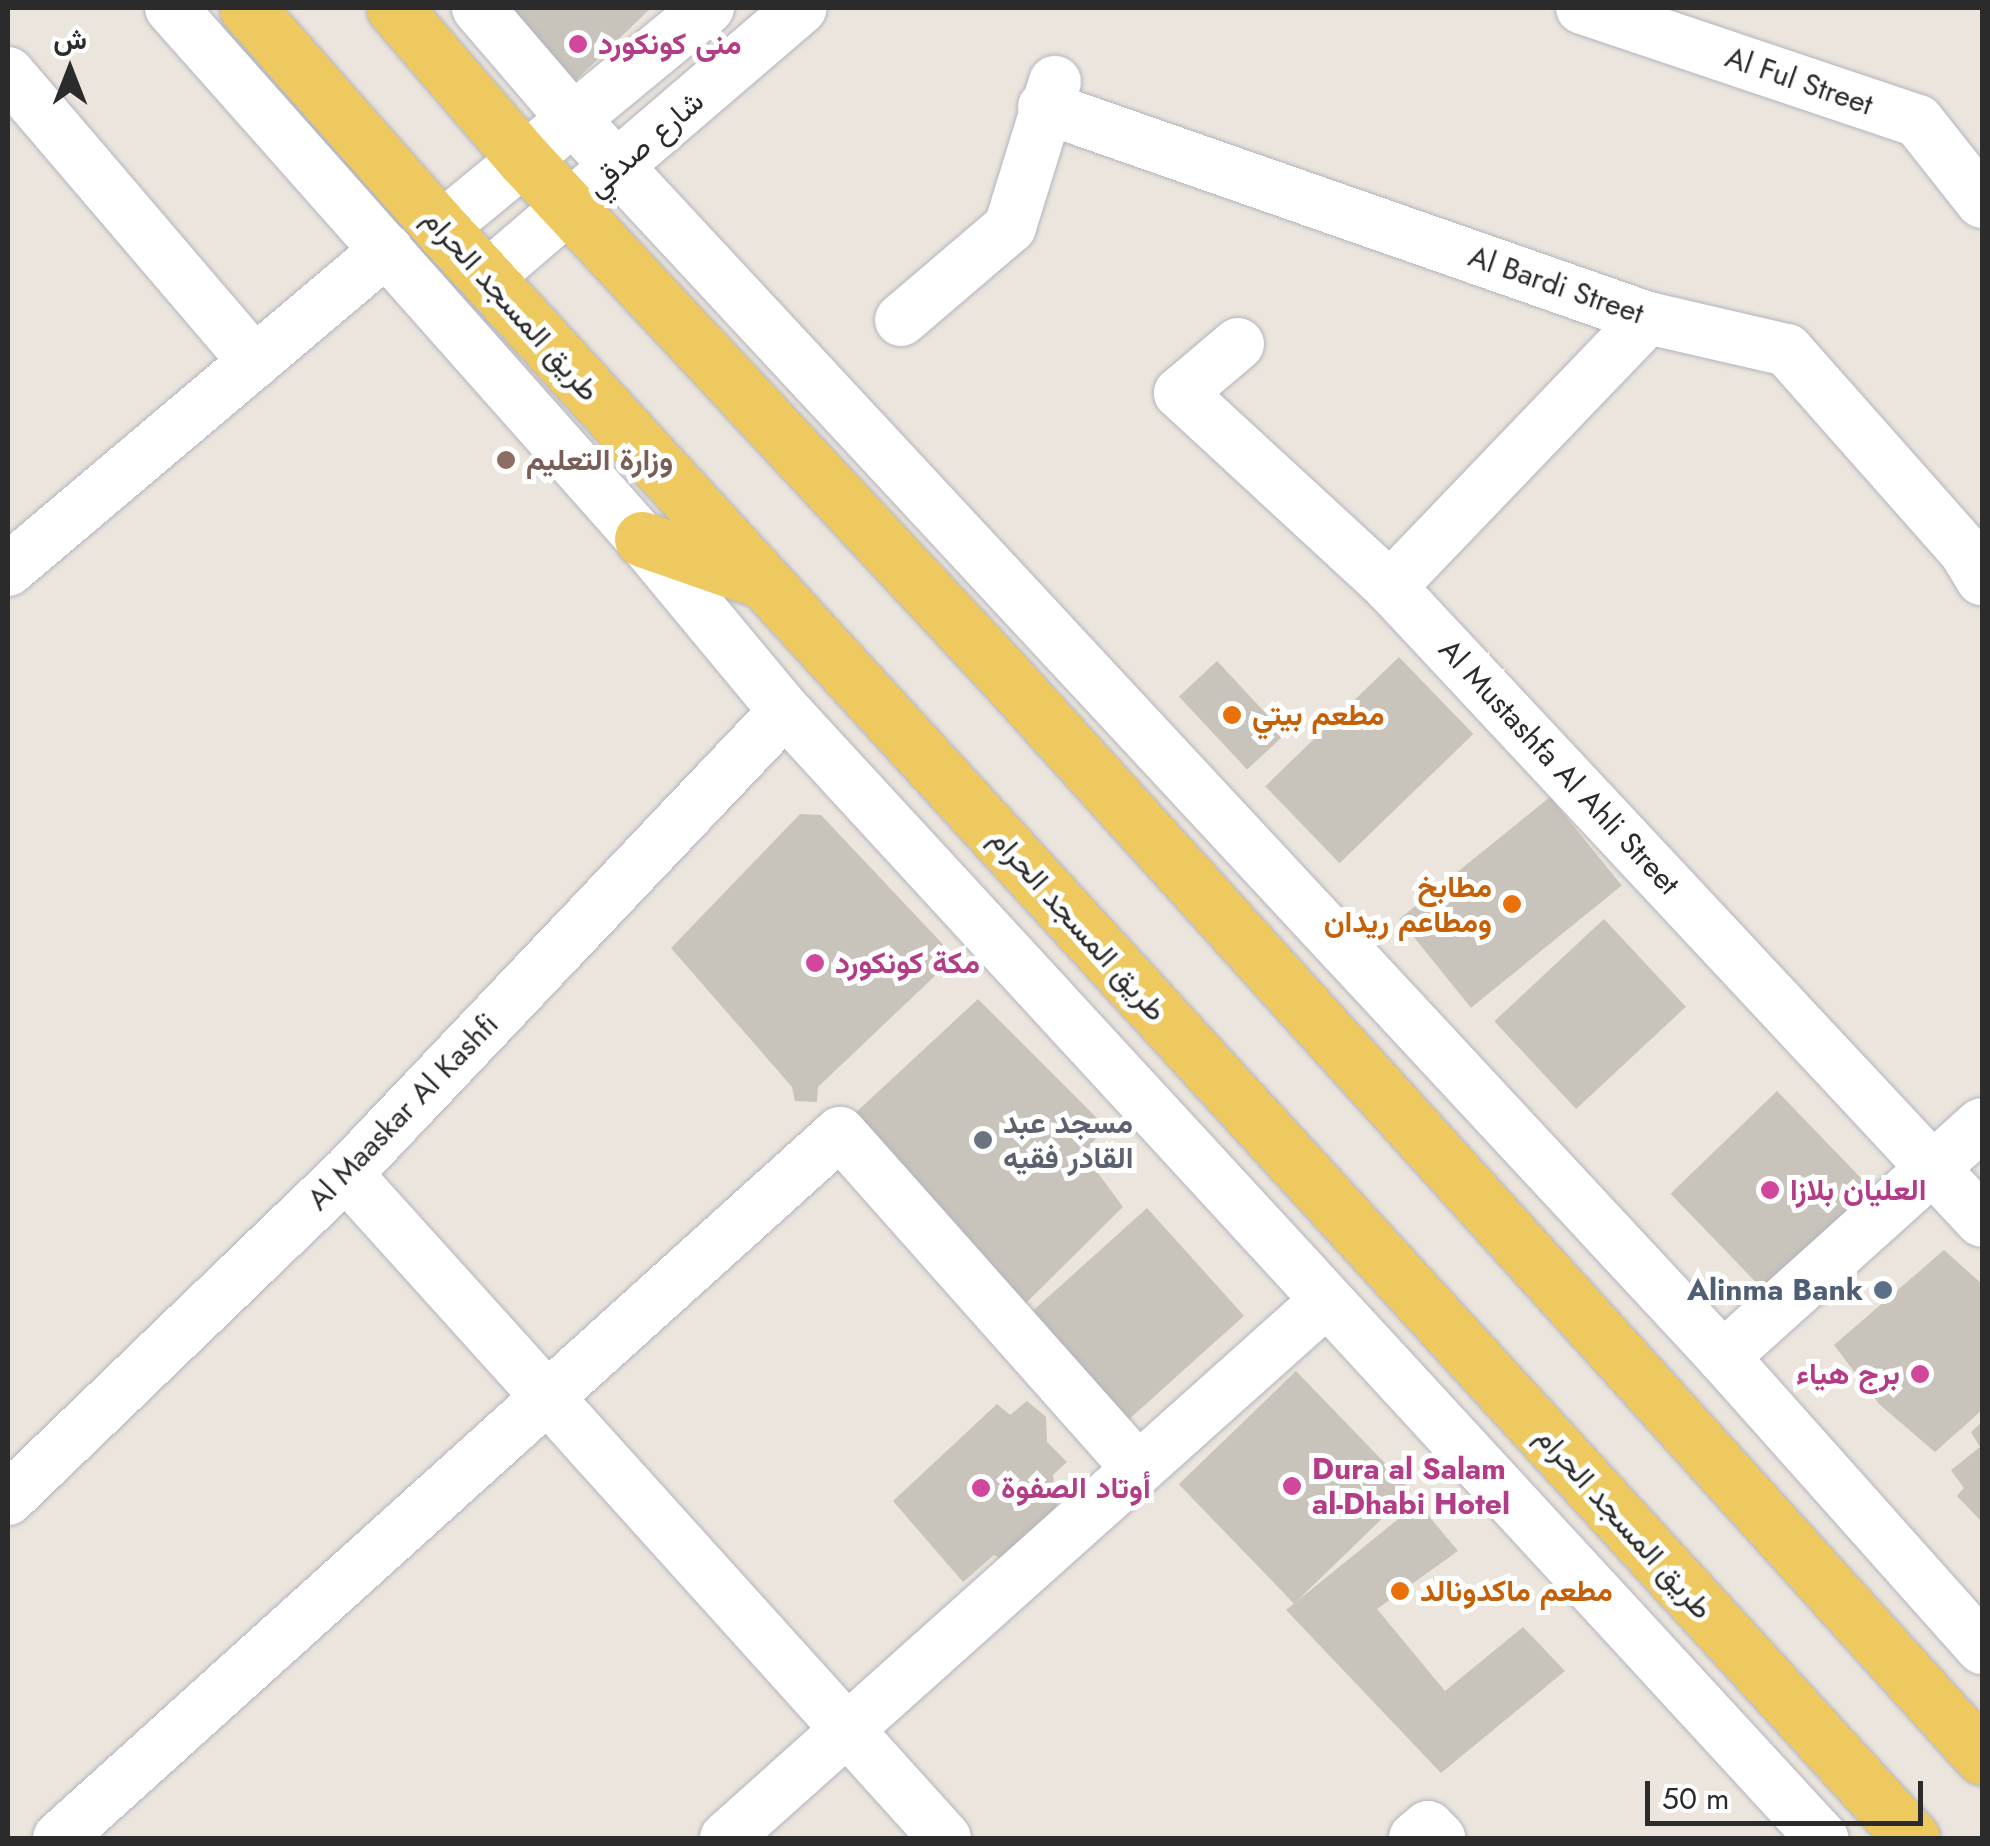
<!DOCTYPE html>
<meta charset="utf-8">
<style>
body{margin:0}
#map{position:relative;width:1990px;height:1846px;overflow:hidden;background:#ece5dd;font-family:Jost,Vazirmatn,sans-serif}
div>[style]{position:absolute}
.building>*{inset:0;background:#c8c3bb;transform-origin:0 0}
.roads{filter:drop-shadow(0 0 2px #b1b4be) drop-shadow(0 0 2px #b1b4be)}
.minor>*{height:52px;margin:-26px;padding:0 26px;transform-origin:26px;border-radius:26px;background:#fff}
.major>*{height:55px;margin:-27.5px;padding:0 27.5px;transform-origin:27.5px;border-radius:27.5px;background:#eec960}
.dots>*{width:28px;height:28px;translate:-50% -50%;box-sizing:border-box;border:5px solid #fff;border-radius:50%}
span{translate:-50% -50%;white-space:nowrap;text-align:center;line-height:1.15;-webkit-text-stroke:10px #fff;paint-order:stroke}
.hotel-label{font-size:30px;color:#b23c85;font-weight:700}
.left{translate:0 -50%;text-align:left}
.right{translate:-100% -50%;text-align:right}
.street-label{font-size:30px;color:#2b2b2b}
.education-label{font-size:30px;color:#785e54;font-weight:700}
.food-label{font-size:30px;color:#c56008;font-weight:700}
.worship-label{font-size:30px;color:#5b616d;font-weight:700}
.service-label{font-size:30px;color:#4e5e75;font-weight:700}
.frame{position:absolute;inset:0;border:10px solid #2b2b2b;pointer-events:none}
.north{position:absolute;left:20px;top:20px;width:100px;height:100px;-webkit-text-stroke:8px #fff;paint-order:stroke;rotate:0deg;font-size:28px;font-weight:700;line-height:40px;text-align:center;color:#2b2b2b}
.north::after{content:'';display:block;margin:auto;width:35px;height:45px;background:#2b2b2b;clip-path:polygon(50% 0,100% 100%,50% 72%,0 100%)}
.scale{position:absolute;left:1645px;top:1781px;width:278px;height:45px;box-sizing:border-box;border:5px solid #2b2b2b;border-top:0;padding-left:12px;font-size:30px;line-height:35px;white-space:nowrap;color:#2b2b2b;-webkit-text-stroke:8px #fff;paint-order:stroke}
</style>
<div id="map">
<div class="building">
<i style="clip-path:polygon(512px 8px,651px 8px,575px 81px)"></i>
<i style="left:1399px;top:657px;width:107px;height:186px;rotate:46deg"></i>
<i style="left:1217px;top:661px;width:100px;height:52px;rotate:47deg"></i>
<i style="left:1550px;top:797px;width:114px;height:194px;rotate:51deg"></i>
<i style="clip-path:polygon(800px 814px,821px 815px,953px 955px,951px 970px,939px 972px,818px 1087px,817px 1102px,795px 1101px,792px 1087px,671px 948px)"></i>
<i style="left:1604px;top:919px;width:120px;height:150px;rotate:47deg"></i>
<i style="clip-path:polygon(978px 999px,1105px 1126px,1084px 1154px,1123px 1207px,1023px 1306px,851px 1117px)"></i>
<i style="left:1777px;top:1091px;width:141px;height:148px;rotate:46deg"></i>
<i style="left:1147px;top:1208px;width:145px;height:157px;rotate:48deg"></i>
<i style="clip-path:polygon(1944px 1250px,1982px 1284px,1982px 1410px,1935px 1452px,1879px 1404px,1834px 1345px)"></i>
<i style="left:1296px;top:1371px;width:166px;height:163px;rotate:46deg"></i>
<i style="clip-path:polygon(1027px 1401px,1046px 1417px,1047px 1442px,1067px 1462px,1053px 1475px,1057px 1508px,1001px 1559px,994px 1555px,963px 1582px,893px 1501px,997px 1404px,1010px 1415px)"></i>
<i style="clip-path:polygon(1982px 1422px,1982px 1522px,1957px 1496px,1964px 1488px,1951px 1470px,1980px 1447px,1971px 1432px)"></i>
<i style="clip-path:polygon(1418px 1503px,1458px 1551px,1377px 1609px,1445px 1691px,1523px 1627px,1565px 1671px,1441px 1773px,1286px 1610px)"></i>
</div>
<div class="roads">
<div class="minor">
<i style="left:171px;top:8px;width:710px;rotate:48.43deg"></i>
<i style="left:642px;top:539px;width:224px;rotate:50.3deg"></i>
<i style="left:785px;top:711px;width:1532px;rotate:47.38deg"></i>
<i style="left:478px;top:8px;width:146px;rotate:49.4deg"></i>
<i style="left:573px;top:119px;width:1690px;rotate:47.11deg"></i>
<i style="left:1723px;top:1357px;width:390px;rotate:48.3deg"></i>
<i style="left:1582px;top:8px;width:354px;rotate:18.6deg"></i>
<i style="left:1918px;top:121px;width:103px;rotate:51.7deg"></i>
<i style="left:8px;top:73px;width:380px;rotate:49.5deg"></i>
<i style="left:1044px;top:107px;width:640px;rotate:19.26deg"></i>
<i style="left:1648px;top:318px;width:143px;rotate:13deg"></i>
<i style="left:1787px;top:350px;width:268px;rotate:48.5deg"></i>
<i style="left:1965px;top:551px;width:33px;rotate:59deg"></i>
<i style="left:441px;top:228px;width:346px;rotate:-39.5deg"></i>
<i style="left:487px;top:277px;width:413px;rotate:-40.6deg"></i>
<i style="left:1648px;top:318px;width:373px;rotate:133.8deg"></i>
<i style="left:1390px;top:587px;width:867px;rotate:46.96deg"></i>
<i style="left:901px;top:320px;width:143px;rotate:-40.5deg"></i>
<i style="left:1010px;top:227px;width:152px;rotate:-72.8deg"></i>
<i style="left:1238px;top:344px;width:76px;rotate:139.8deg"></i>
<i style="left:1180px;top:393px;width:286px;rotate:42.7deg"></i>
<i style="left:8px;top:570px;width:496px;rotate:-40.2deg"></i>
<i style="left:346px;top:1174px;width:894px;rotate:47.95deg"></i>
<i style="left:1723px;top:1357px;width:348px;rotate:-42deg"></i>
<i style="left:8px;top:1499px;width:469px;rotate:-43.9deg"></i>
<i style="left:346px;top:1174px;width:638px;rotate:-46.52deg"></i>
<i style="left:59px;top:1838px;width:1052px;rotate:-42.07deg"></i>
<i style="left:840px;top:1133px;width:449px;rotate:48.4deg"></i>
<i style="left:726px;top:1838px;width:805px;rotate:-41.83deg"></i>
<i style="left:1415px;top:1838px;width:17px;rotate:-40deg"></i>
<i style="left:1428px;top:1827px;width:16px;rotate:45deg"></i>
</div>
<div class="major">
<i style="left:247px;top:8px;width:293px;rotate:48.6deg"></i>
<i style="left:441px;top:228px;width:2181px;rotate:47.58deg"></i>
<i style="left:394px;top:8px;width:199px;rotate:49.3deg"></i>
<i style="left:524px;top:159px;width:710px;rotate:47.05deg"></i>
<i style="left:1008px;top:679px;width:1453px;rotate:47.9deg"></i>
<i style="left:642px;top:539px;width:122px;rotate:19.2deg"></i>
</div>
</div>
<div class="dots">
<i style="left:578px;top:44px;background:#d1479c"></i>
<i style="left:506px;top:460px;background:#8d6e63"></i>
<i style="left:1232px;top:715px;background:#e8710a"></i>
<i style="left:1512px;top:904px;background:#e8710a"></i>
<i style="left:815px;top:963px;background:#d1479c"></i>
<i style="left:983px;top:1140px;background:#6b7280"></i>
<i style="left:1770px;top:1190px;background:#d1479c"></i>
<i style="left:1883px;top:1290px;background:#5c6f8a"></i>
<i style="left:1920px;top:1374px;background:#d1479c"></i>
<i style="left:1292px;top:1486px;background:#d1479c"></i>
<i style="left:981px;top:1488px;background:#d1479c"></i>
<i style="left:1400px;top:1591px;background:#e8710a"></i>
</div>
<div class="hotel-label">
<span class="left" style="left:598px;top:44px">منى كونكورد</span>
<span class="left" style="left:835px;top:963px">مكة كونكورد</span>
<span class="left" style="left:1790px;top:1190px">العليان بلازا</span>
<span class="right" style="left:1900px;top:1374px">برج هياء</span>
<span class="left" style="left:1312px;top:1486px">Dura al Salam<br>al-Dhabi Hotel</span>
<span class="left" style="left:1001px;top:1488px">أوتاد الصفوة</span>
</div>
<div class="street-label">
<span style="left:1799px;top:81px;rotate:19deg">Al Ful Street</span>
<span style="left:645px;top:144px;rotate:-41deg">شارع صدقي</span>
<span style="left:1556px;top:285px;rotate:19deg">Al Bardi Street</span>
<span style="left:511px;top:305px;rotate:48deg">طريق المسجد الحرام</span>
<span style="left:1559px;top:767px;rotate:47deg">Al Mustashfa Al Ahli Street</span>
<span style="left:1078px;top:925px;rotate:48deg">طريق المسجد الحرام</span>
<span style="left:403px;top:1112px;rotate:-46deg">Al Maaskar Al Kashfi</span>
<span style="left:1624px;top:1523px;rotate:48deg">طريق المسجد الحرام</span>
</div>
<div class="education-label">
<span class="left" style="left:526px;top:460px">وزارة التعليم</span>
</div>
<div class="food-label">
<span class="left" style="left:1252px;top:715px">مطعم بيتي</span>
<span class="right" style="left:1492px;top:904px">مطابخ<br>ومطاعم ريدان</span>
<span class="left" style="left:1420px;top:1591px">مطعم ماكدونالد</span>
</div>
<div class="worship-label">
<span class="left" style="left:1003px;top:1140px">مسجد عبد<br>القادر فقيه</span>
</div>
<div class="service-label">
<span class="right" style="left:1863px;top:1290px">Alinma Bank</span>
</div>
<div class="frame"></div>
<div class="north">ش</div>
<div class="scale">50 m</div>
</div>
